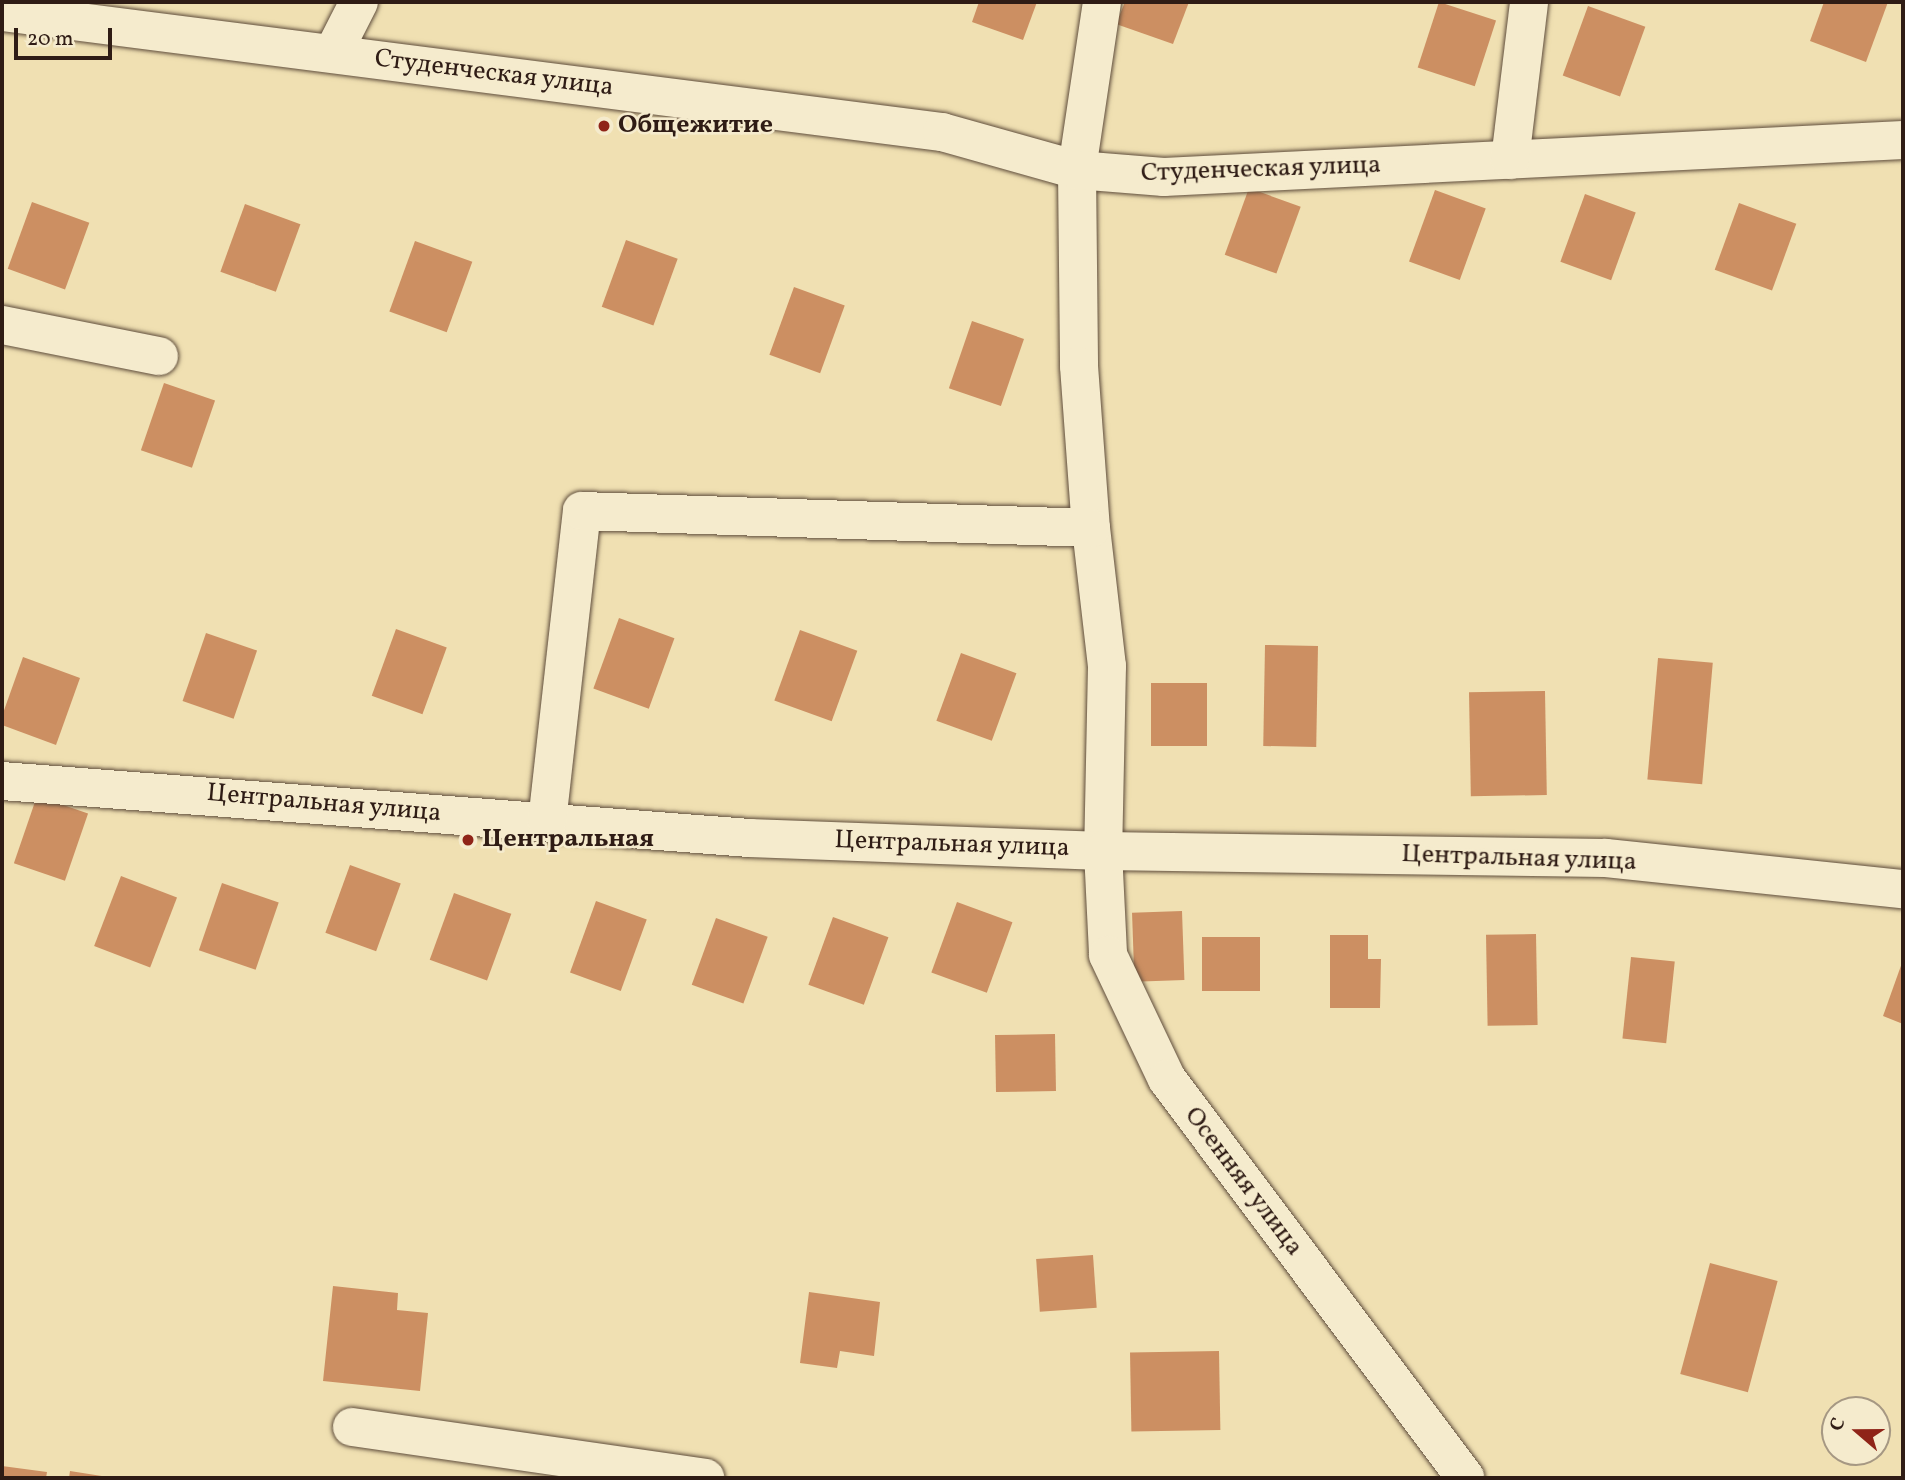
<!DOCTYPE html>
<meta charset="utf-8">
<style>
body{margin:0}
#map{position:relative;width:1905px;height:1480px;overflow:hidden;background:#f0e0b2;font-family:Vollkorn,serif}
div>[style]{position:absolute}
.building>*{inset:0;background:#cc8f62;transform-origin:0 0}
.roads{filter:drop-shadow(0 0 2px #5f4d3c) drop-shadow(0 0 2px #5f4d3c)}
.minor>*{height:38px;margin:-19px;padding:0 19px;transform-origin:19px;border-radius:19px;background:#f5ebcd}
.dots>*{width:19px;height:19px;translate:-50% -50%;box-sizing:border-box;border:4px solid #f5ebcd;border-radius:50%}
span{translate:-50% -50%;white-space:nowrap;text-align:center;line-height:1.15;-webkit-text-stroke:5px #f5ebcd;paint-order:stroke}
.street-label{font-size:26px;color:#2f1c15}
.poi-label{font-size:26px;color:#2f1c15;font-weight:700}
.left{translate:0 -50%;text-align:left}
.frame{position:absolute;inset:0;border:4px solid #2f1c15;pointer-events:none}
.north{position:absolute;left:1821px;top:1396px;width:70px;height:70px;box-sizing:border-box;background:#f5ebcd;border:2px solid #a69883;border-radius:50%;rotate:290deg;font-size:19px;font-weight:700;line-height:28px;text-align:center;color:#2f1c15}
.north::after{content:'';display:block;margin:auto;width:24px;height:32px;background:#8f2418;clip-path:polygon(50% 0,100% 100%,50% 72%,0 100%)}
.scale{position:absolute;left:14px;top:28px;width:98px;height:32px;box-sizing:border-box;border:4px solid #2f1c15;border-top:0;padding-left:9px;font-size:21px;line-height:24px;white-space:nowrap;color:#2f1c15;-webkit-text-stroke:5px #f5ebcd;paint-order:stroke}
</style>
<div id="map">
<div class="building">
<i style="clip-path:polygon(979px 2px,1037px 2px,1023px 40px,972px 22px)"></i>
<i style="clip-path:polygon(1125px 2px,1189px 2px,1173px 44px,1116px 24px)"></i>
<i style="left:1439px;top:2px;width:60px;height:69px;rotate:18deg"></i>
<i style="clip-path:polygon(1824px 2px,1888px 2px,1866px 62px,1810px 41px)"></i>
<i style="left:1588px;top:6px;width:61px;height:74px;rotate:20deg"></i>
<i style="left:1249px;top:188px;width:55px;height:71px;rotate:20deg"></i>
<i style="left:1435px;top:190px;width:54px;height:76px;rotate:20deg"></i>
<i style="left:1585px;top:194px;width:54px;height:72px;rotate:20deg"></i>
<i style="left:32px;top:202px;width:61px;height:71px;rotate:20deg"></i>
<i style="left:1739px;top:203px;width:61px;height:71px;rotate:20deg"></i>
<i style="left:245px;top:204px;width:59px;height:72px;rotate:20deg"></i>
<i style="left:626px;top:240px;width:55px;height:71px;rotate:20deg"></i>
<i style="left:415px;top:241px;width:61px;height:75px;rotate:20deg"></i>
<i style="left:794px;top:287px;width:54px;height:72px;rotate:20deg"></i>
<i style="left:972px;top:321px;width:55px;height:71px;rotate:19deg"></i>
<i style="left:164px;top:383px;width:54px;height:71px;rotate:19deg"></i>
<i style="left:619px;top:618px;width:59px;height:75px;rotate:20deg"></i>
<i style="left:396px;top:629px;width:54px;height:71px;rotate:20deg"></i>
<i style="left:800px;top:630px;width:61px;height:75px;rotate:20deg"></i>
<i style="left:206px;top:633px;width:54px;height:72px;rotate:19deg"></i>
<i style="left:1265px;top:645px;width:53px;height:101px;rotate:1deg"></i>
<i style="left:961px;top:653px;width:59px;height:72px;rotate:20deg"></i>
<i style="clip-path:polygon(23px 657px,80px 678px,56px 745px,2px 725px,2px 716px)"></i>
<i style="left:1658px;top:658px;width:55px;height:122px;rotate:5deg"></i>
<i style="left:1151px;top:683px;width:56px;height:63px"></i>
<i style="left:1545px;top:691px;width:104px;height:76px;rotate:89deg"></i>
<i style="left:37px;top:796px;width:54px;height:71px;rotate:19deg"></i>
<i style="left:350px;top:865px;width:54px;height:72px;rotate:20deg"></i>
<i style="left:121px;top:876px;width:60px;height:75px;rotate:21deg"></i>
<i style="left:222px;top:883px;width:60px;height:71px;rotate:19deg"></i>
<i style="left:454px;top:893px;width:61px;height:71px;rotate:20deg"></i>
<i style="left:596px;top:901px;width:54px;height:76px;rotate:20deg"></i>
<i style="left:957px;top:902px;width:59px;height:75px;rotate:20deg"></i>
<i style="left:1182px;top:911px;width:69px;height:50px;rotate:88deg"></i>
<i style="left:833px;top:917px;width:59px;height:72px;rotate:20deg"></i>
<i style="left:716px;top:918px;width:55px;height:71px;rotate:20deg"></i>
<i style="left:1536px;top:934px;width:91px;height:50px;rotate:89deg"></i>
<i style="clip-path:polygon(1330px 935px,1368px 935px,1368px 959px,1381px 959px,1380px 1008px,1330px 1008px)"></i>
<i style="left:1260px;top:937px;width:54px;height:58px;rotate:90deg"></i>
<i style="left:1631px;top:957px;width:44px;height:82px;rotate:6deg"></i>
<i style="clip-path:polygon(1903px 960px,1903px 1024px,1883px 1016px)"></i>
<i style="left:1055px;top:1034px;width:57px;height:60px;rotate:89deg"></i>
<i style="left:1093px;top:1255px;width:53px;height:57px;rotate:86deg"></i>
<i style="left:1710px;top:1263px;width:70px;height:115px;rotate:15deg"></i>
<i style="clip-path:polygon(333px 1286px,398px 1293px,397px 1310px,428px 1313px,420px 1391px,323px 1381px)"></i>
<i style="clip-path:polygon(809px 1292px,880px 1302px,874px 1356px,840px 1351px,837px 1368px,800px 1363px)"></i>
<i style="left:1219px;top:1351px;width:79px;height:89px;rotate:89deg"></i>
<i style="clip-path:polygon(2px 1466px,47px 1472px,46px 1478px,2px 1478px)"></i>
<i style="clip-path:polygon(70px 1471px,108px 1477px,108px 1478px,69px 1478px)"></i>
</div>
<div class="roads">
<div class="minor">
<i style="left:1102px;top:2px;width:170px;rotate:98.5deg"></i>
<i style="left:1077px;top:170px;width:196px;rotate:89.4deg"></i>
<i style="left:1079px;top:366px;width:162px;rotate:85.8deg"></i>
<i style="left:1091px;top:528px;width:139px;rotate:83.4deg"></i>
<i style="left:1107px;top:666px;width:185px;rotate:91.2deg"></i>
<i style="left:1103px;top:851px;width:104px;rotate:87.2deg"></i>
<i style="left:1108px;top:955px;width:137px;rotate:64.6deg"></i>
<i style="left:1167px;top:1079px;width:498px;rotate:53.2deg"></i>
<i style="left:2px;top:12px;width:948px;rotate:7.28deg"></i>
<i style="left:942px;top:132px;width:140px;rotate:15.7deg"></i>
<i style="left:1077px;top:170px;width:87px;rotate:4.6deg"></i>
<i style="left:1164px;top:177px;width:740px;rotate:-2.87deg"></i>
<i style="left:333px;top:53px;width:57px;rotate:-63deg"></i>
<i style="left:1510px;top:160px;width:159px;rotate:-83.1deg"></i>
<i style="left:2px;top:325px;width:160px;rotate:11.2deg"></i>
<i style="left:2px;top:781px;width:749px;rotate:4.36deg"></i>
<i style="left:749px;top:838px;width:354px;rotate:2.1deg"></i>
<i style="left:1103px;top:851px;width:503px;rotate:0.8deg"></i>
<i style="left:1606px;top:858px;width:299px;rotate:6deg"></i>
<i style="left:547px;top:822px;width:313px;rotate:-83.6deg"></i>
<i style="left:582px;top:511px;width:509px;rotate:1.91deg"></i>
<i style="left:352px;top:1427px;width:357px;rotate:8.2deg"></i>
</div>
</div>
<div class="dots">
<i style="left:604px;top:126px;background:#8f2418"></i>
<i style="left:468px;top:840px;background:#8f2418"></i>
</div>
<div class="street-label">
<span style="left:494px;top:74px;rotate:7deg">Студенческая улица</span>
<span style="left:1261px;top:170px;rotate:-2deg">Студенческая улица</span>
<span style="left:324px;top:804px;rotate:5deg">Центральная улица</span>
<span style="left:952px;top:845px;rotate:2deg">Центральная улица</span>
<span style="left:1519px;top:859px;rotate:2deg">Центральная улица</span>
<span style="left:1243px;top:1182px;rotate:53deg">Осенняя улица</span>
</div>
<div class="poi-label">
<span class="left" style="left:618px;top:126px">Общежитие</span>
<span class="left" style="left:482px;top:840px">Центральная</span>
</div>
<div class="frame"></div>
<div class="north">С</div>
<div class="scale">20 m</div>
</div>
